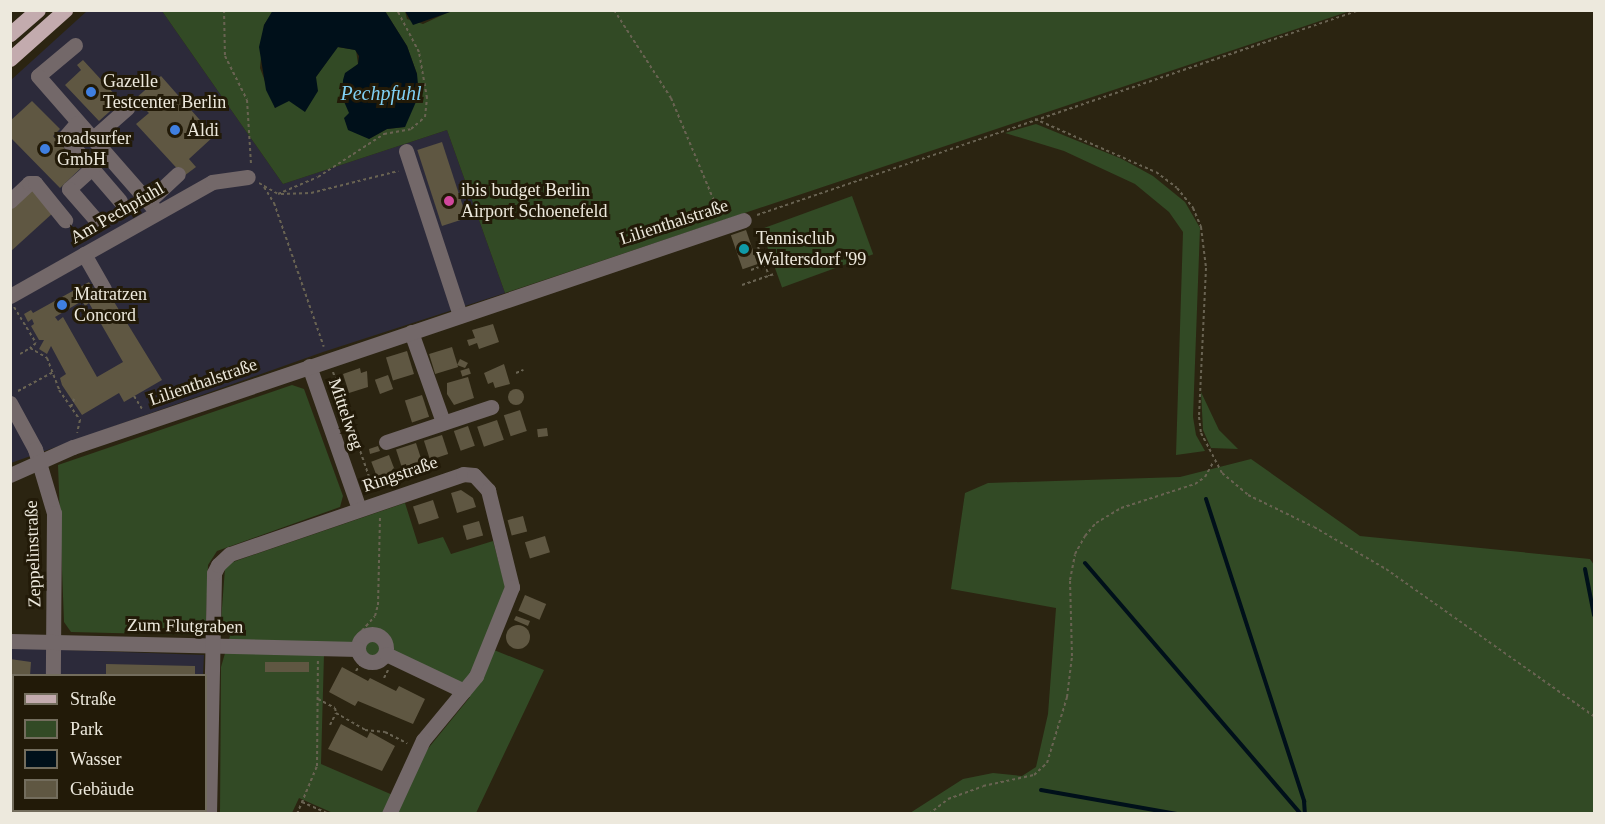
<!DOCTYPE html>
<meta charset="utf-8">
<style>
body{margin:0}
#map{position:relative;width:1605px;height:824px;overflow:hidden;background:#2b2411;font-family:"Times New Roman",serif}
div>[style]{position:absolute}
.commercial>*{inset:0;background:#2c2a3a}
.green>*{inset:0;background:#324a25;transform-origin:0 0}
.water>*{inset:0;background:#00101a}
.stream>*{height:4px;margin:-2px;padding:0 2px;transform-origin:2px;border-radius:2px;background:#00101a}
.building>*{inset:0;background:#5f5742;transform-origin:0 0}
.round{border-radius:50%}
.path>*{height:2px;margin-top:-1px;transform-origin:0;background:repeating-linear-gradient(90deg,#696352 0 3px,transparent 0 6px)}
.minor>*{height:15px;margin:-7.5px;padding:0 7.5px;transform-origin:7.5px;border-radius:7.5px;background:#736869}
.minor>.ring{margin:-7.5px;padding:0;box-sizing:content-box;background:none;border:15px solid #736869;border-radius:50%}
.major>*{height:15px;margin:-7.5px;padding:0 7.5px;transform-origin:7.5px;border-radius:7.5px;background:#c3abae}
.dots>*{width:16px;height:16px;translate:-50% -50%;box-sizing:border-box;border:3px solid #221a08;border-radius:50%}
span{translate:-50% -50%;white-space:nowrap;text-align:center;line-height:1.15;-webkit-text-stroke:6px #221a08;paint-order:stroke}
.poi-label{font-size:18px;color:#ede9dd}
.left{translate:0 -50%;text-align:left}
.street-label{font-size:18px;color:#ede9dd}
.water-label{font-size:20px;color:#80d1f5;font-style:italic}
.frame{position:absolute;inset:0;border:12px solid #ede9dd;pointer-events:none}
.legend{position:absolute;left:12px;top:674px;width:195px;height:138px;box-sizing:border-box;background:#221a08;border:2px solid #736d5d;margin:0;padding:8px 10px;list-style:none;font-size:18px;color:#ede9dd}
.legend li{display:flex;align-items:center;gap:12px;height:30px}
.legend b{width:30px;border:2px solid #736d5d}
</style>
<div id="map">
<div class="commercial">
<i style="clip-path:polygon(87px 11px,162px 11px,283px 184px,447px 130px,505px 293px,323px 352px,11px 463px,11px 80px)"></i>
<i style="clip-path:polygon(11px 648px,204px 655px,203px 675px,14px 676px,13px 797px)"></i>
<i style="clip-path:polygon(38px 811px,197px 810px,197px 811px,38px 814px)"></i>
</div>
<div class="green">
<i style="clip-path:polygon(453px 10px,1350px 11px,505px 293px,447px 130px,283px 184px,162px 11px,273px 11px,264px 25px,260px 68px,275px 108px,316px 77px,337px 47px,356px 50px,358px 64px,350px 71px,342px 97px,369px 139px,387px 129px,405px 127px,417px 74px,407px 46px,385px 11px,405px 11px,407px 19px,423px 24px)"></i>
<i style="clip-path:polygon(1036px 124px,1122px 159px,1153px 176px,1185px 202px,1200px 228px,1193px 417px,1196px 435px,1205px 451px,1176px 455px,1183px 232px,1169px 212px,1135px 184px,1064px 151px,1005px 133px)"></i>
<i style="left:852px;top:196px;width:62px;height:97px;rotate:70deg"></i>
<i style="clip-path:polygon(292px 385px,304px 389px,343px 496px,340px 507px,217px 551px,208px 565px,206px 623px,195px 635px,71px 632px,64px 622px,58px 465px)"></i>
<i style="clip-path:polygon(1201px 392px,1219px 430px,1238px 449px,1211px 448px,1203px 430px)"></i>
<i style="clip-path:polygon(1251px 459px,1360px 536px,1590px 559px,1594px 565px,1594px 813px,910px 813px,963px 779px,993px 773px,1022px 776px,1036px 767px,1048px 714px,1056px 608px,951px 589px,965px 493px,988px 483px,1180px 477px)"></i>
<i style="clip-path:polygon(evenodd,405px 503px,418px 544px,443px 537px,451px 554px,493px 541px,505px 585px,494px 650px,544px 670px,476px 813px,333px 813px,299px 798px,292px 813px,220px 814px,221px 667px,230px 636px,223px 631px,221px 621px,225px 568px,230px 563px,405px 503px,324px 654px,353px 654px,359px 664px,369px 670px,389px 662px,404px 666px,470px 697px,426px 751px,402px 799px,321px 764px,324px 654px)"></i>
</div>
<div class="water">
<i style="clip-path:polygon(273px 10px,385px 11px,407px 46px,417px 74px,419px 95px,405px 127px,387px 129px,369px 139px,348px 130px,344px 118px,349px 113px,342px 97px,343px 80px,345px 73px,358px 64px,359px 56px,355px 50px,338px 47px,316px 77px,318px 91px,305px 112px,289px 101px,275px 108px,266px 90px,259px 47px,264px 25px)"></i>
<i style="clip-path:polygon(405px 11px,405px 10px,453px 11px,413px 25px)"></i>
</div>
<div class="stream">
<i style="left:1206px;top:499px;width:318px;rotate:72deg"></i>
<i style="left:1304px;top:801px;width:13px;rotate:86deg"></i>
<i style="left:1085px;top:563px;width:331px;rotate:49.3deg"></i>
<i style="left:1585px;top:569px;width:47px;rotate:78.9deg"></i>
<i style="left:1041px;top:790px;width:138px;rotate:10deg"></i>
</div>
<div class="building">
<i style="clip-path:polygon(83px 60px,118px 98px,114px 103px,117px 105px,99px 121px,65px 85px,81px 70px,77px 65px)"></i>
<i style="clip-path:polygon(161px 76px,214px 136px,189px 159px,196px 167px,184px 176px,136px 124px,149px 113px,135px 99px)"></i>
<i style="clip-path:polygon(32px 101px,60px 129px,53px 136px,82px 167px,60px 188px,10px 137px,10px 121px)"></i>
<i style="left:442px;top:142px;width:80px;height:26px;rotate:72deg"></i>
<i style="clip-path:polygon(32px 188px,54px 212px,10px 252px,10px 208px)"></i>
<i style="left:746px;top:230px;width:36px;height:16px;rotate:71deg"></i>
<i style="clip-path:polygon(evenodd,89px 282px,96px 293px,108px 292px,162px 380px,124px 402px,119px 393px,82px 415px,62px 385px,60px 378px,66px 374px,51px 346px,47px 354px,39px 349px,44px 340px,39px 340px,31px 326px,34px 324px,32px 319px,28px 322px,24px 314px,31px 310px,33px 313px,89px 282px,82px 301px,85px 306px,89px 303px,123px 362px,97px 377px,63px 317px,58px 321px,55px 317px,82px 301px)"></i>
<i style="clip-path:polygon(493px 324px,499px 342px,479px 349px,477px 343px,469px 346px,467px 340px,475px 338px,472px 330px)"></i>
<i style="left:452px;top:347px;width:21px;height:24px;rotate:73deg"></i>
<i style="left:407px;top:351px;width:24px;height:22px;rotate:73deg"></i>
<i style="clip-path:polygon(460px 359px,468px 363px,465px 368px,457px 365px)"></i>
<i style="clip-path:polygon(504px 364px,510px 384px,495px 388px,493px 382px,488px 384px,484px 373px)"></i>
<i style="clip-path:polygon(360px 368px,361px 373px,367px 371px,368px 387px,349px 393px,343px 374px)"></i>
<i style="left:469px;top:368px;width:6px;height:9px;rotate:72deg"></i>
<i style="left:388px;top:375px;width:15px;height:14px;rotate:70deg"></i>
<i style="clip-path:polygon(468px 377px,474px 398px,454px 405px,447px 394px,447px 383px)"></i>
<i class="round" style="left:508px;top:389px;width:16px;height:16px"></i>
<i style="left:422px;top:395px;width:23px;height:18px;rotate:72deg"></i>
<i style="left:520px;top:410px;width:22px;height:17px;rotate:72deg"></i>
<i style="left:497px;top:420px;width:21px;height:21px;rotate:71deg"></i>
<i style="left:468px;top:426px;width:21px;height:15px;rotate:71deg"></i>
<i style="left:547px;top:428px;width:8px;height:10px;rotate:83deg"></i>
<i style="left:442px;top:435px;width:20px;height:19px;rotate:72deg"></i>
<i style="left:416px;top:443px;width:23px;height:21px;rotate:72deg"></i>
<i style="clip-path:polygon(378px 446px,380px 451px,370px 454px,369px 449px)"></i>
<i style="left:389px;top:455px;width:22px;height:19px;rotate:69deg"></i>
<i style="clip-path:polygon(461px 490px,473px 498px,476px 507px,457px 513px,451px 493px)"></i>
<i style="left:433px;top:500px;width:19px;height:21px;rotate:72deg"></i>
<i style="left:523px;top:516px;width:16px;height:16px;rotate:75deg"></i>
<i style="left:479px;top:521px;width:15px;height:17px;rotate:74deg"></i>
<i style="left:545px;top:536px;width:17px;height:21px;rotate:73deg"></i>
<i style="left:525px;top:595px;width:23px;height:17px;rotate:23deg"></i>
<i style="clip-path:polygon(516px 616px,530px 621px,528px 626px,514px 620px)"></i>
<i class="round" style="left:506px;top:625px;width:24px;height:24px"></i>
<i style="clip-path:polygon(10px 659px,31px 662px,30px 676px,14px 676px,14px 760px)"></i>
<i style="left:265px;top:662px;width:44px;height:10px"></i>
<i style="clip-path:polygon(106px 664px,195px 666px,195px 676px,106px 676px)"></i>
<i style="clip-path:polygon(342px 667px,368px 681px,370px 678px,396px 691px,399px 686px,425px 699px,413px 724px,358px 701px,355px 706px,329px 692px)"></i>
<i style="clip-path:polygon(341px 724px,367px 738px,370px 732px,395px 746px,382px 771px,328px 749px)"></i>
</div>
<div class="path">
<i style="left:224px;top:10px;width:46px;rotate:88.8deg"></i>
<i style="left:225px;top:56px;width:49px;rotate:63.4deg"></i>
<i style="left:247px;top:100px;width:64px;rotate:86.4deg"></i>
<i style="left:614px;top:10px;width:105px;rotate:57.1deg"></i>
<i style="left:671px;top:98px;width:127px;rotate:67.3deg"></i>
<i style="left:1035px;top:119px;width:132px;rotate:23.7deg"></i>
<i style="left:1156px;top:172px;width:26px;rotate:37deg"></i>
<i style="left:1177px;top:188px;width:26px;rotate:51deg"></i>
<i style="left:1193px;top:208px;width:21px;rotate:67deg"></i>
<i style="left:1201px;top:227px;width:41px;rotate:83deg"></i>
<i style="left:1206px;top:268px;width:149px;rotate:92.7deg"></i>
<i style="left:1199px;top:417px;width:16px;rotate:83deg"></i>
<i style="left:1201px;top:433px;width:45px;rotate:62.3deg"></i>
<i style="left:1222px;top:473px;width:34px;rotate:40deg"></i>
<i style="left:1248px;top:495px;width:73px;rotate:25.9deg"></i>
<i style="left:1314px;top:527px;width:83px;rotate:30.3deg"></i>
<i style="left:1386px;top:569px;width:255px;rotate:35.3deg"></i>
<i style="left:259px;top:183px;width:22px;rotate:30deg"></i>
<i style="left:278px;top:194px;width:43px;rotate:-23deg"></i>
<i style="left:318px;top:177px;width:79px;rotate:-33.1deg"></i>
<i style="left:384px;top:134px;width:27px;rotate:-10deg"></i>
<i style="left:411px;top:129px;width:18px;rotate:-41deg"></i>
<i style="left:425px;top:117px;width:19px;rotate:-84deg"></i>
<i style="left:427px;top:98px;width:47px;rotate:-99.9deg"></i>
<i style="left:419px;top:52px;width:47px;rotate:-117.6deg"></i>
<i style="left:264px;top:187px;width:19px;rotate:58deg"></i>
<i style="left:274px;top:203px;width:152px;rotate:70.9deg"></i>
<i style="left:281px;top:194px;width:30px;rotate:-2deg"></i>
<i style="left:311px;top:193px;width:90px;rotate:-14.2deg"></i>
<i style="left:757px;top:215px;width:637px;rotate:-18.78deg"></i>
<i style="left:758px;top:247px;width:31px;rotate:69deg"></i>
<i style="left:751px;top:270px;width:15px;rotate:-20deg"></i>
<i style="left:742px;top:285px;width:34px;rotate:-19deg"></i>
<i style="left:14px;top:307px;width:42px;rotate:58.6deg"></i>
<i style="left:36px;top:343px;width:8px;rotate:140deg"></i>
<i style="left:30px;top:348px;width:20px;rotate:30deg"></i>
<i style="left:47px;top:358px;width:34px;rotate:69deg"></i>
<i style="left:59px;top:390px;width:37px;rotate:55deg"></i>
<i style="left:80px;top:420px;width:13px;rotate:103deg"></i>
<i style="left:20px;top:354px;width:12px;rotate:-31deg"></i>
<i style="left:333px;top:372px;width:126px;rotate:71deg"></i>
<i style="left:516px;top:373px;width:8px;rotate:-23deg"></i>
<i style="left:18px;top:391px;width:42px;rotate:-28.4deg"></i>
<i style="left:134px;top:396px;width:15px;rotate:58deg"></i>
<i style="left:71px;top:407px;width:9px;rotate:-69deg"></i>
<i style="left:358px;top:635px;width:25px;rotate:-48deg"></i>
<i style="left:375px;top:616px;width:11px;rotate:-75deg"></i>
<i style="left:378px;top:605px;width:88px;rotate:-88.7deg"></i>
<i style="left:356px;top:671px;width:9px;rotate:-58deg"></i>
<i style="left:384px;top:678px;width:9px;rotate:-63deg"></i>
<i style="left:318px;top:699px;width:19px;rotate:28deg"></i>
<i style="left:335px;top:708px;width:5px;rotate:79deg"></i>
<i style="left:330px;top:725px;width:13px;rotate:-63deg"></i>
<i style="left:336px;top:713px;width:34px;rotate:30deg"></i>
<i style="left:365px;top:730px;width:20px;rotate:6deg"></i>
<i style="left:385px;top:732px;width:25px;rotate:27deg"></i>
<i style="left:302px;top:802px;width:30px;rotate:24deg"></i>
<i style="left:297px;top:814px;width:52px;rotate:-67.4deg"></i>
<i style="left:317px;top:766px;width:105px;rotate:-89.5deg"></i>
<i style="left:929px;top:814px;width:24px;rotate:-38deg"></i>
<i style="left:948px;top:799px;width:37px;rotate:-20deg"></i>
<i style="left:983px;top:786px;width:52px;rotate:-12.2deg"></i>
<i style="left:1034px;top:775px;width:18px;rotate:-43deg"></i>
<i style="left:1047px;top:763px;width:69px;rotate:-73.1deg"></i>
<i style="left:1067px;top:697px;width:41px;rotate:-83deg"></i>
<i style="left:1072px;top:656px;width:76px;rotate:-91.5deg"></i>
<i style="left:1070px;top:580px;width:26px;rotate:-79deg"></i>
<i style="left:1075px;top:554px;width:21px;rotate:-61deg"></i>
<i style="left:1085px;top:536px;width:17px;rotate:-50deg"></i>
<i style="left:1096px;top:523px;width:29px;rotate:-31deg"></i>
<i style="left:1121px;top:508px;width:78px;rotate:-18deg"></i>
<i style="left:1195px;top:484px;width:12px;rotate:-35deg"></i>
<i style="left:1205px;top:477px;width:18px;rotate:-61deg"></i>
</div>
<div class="minor">
<i style="left:75px;top:45px;width:48px;rotate:140deg"></i>
<i style="left:38px;top:76px;width:181px;rotate:48.8deg"></i>
<i style="left:77px;top:123px;width:18px;rotate:131deg"></i>
<i style="left:65px;top:137px;width:84px;rotate:49.3deg"></i>
<i style="left:92px;top:139px;width:47px;rotate:-41.5deg"></i>
<i style="left:406px;top:151px;width:173px;rotate:71.8deg"></i>
<i style="left:92px;top:168px;width:31px;rotate:138deg"></i>
<i style="left:69px;top:189px;width:40px;rotate:49deg"></i>
<i style="left:150px;top:200px;width:38px;rotate:-43deg"></i>
<i style="left:10px;top:201px;width:26px;rotate:-43deg"></i>
<i style="left:29px;top:183px;width:6px"></i>
<i style="left:35px;top:183px;width:48px;rotate:51deg"></i>
<i style="left:84px;top:254px;width:40px;rotate:60.3deg"></i>
<i style="left:10px;top:296px;width:232px;rotate:-29.4deg"></i>
<i style="left:212px;top:182px;width:36px;rotate:-8deg"></i>
<i style="left:411px;top:332px;width:96px;rotate:70.4deg"></i>
<i style="left:309px;top:366px;width:151px;rotate:70.7deg"></i>
<i style="left:10px;top:403px;width:52px;rotate:61.5deg"></i>
<i style="left:35px;top:449px;width:67px;rotate:73.5deg"></i>
<i style="left:54px;top:513px;width:163px;rotate:90.4deg"></i>
<i style="left:386px;top:442px;width:111px;rotate:-18.4deg"></i>
<i style="left:10px;top:475px;width:69px;rotate:-24deg"></i>
<i style="left:73px;top:447px;width:708px;rotate:-18.69deg"></i>
<i class="ring" style="left:358px;top:634px;width:13px;height:13px"></i>
<i style="left:10px;top:641px;width:348px;rotate:1.3deg"></i>
<i style="left:386px;top:654px;width:86px;rotate:25.4deg"></i>
<i style="left:10px;top:777px;width:4px"></i>
<i style="left:209px;top:814px;width:241px;rotate:-88.8deg"></i>
<i style="left:214px;top:573px;width:9px;rotate:-63deg"></i>
<i style="left:218px;top:565px;width:16px;rotate:-43deg"></i>
<i style="left:230px;top:554px;width:246px;rotate:-18.9deg"></i>
<i style="left:463px;top:474px;width:11px;rotate:5deg"></i>
<i style="left:474px;top:475px;width:21px;rotate:47deg"></i>
<i style="left:488px;top:490px;width:100px;rotate:76.1deg"></i>
<i style="left:512px;top:587px;width:96px;rotate:112deg"></i>
<i style="left:476px;top:676px;width:83px;rotate:129.6deg"></i>
<i style="left:423px;top:740px;width:81px;rotate:114.7deg"></i>
</div>
<div class="major">
<i style="left:10px;top:34px;width:37px;rotate:-41deg"></i>
<i style="left:10px;top:59px;width:74px;rotate:-41.7deg"></i>
</div>
<div class="dots">
<i style="left:91px;top:92px;background:#3f7fe0"></i>
<i style="left:175px;top:130px;background:#3f7fe0"></i>
<i style="left:45px;top:149px;background:#3f7fe0"></i>
<i style="left:449px;top:201px;background:#d1479c"></i>
<i style="left:744px;top:249px;background:#0f9aa8"></i>
<i style="left:62px;top:305px;background:#3f7fe0"></i>
</div>
<div class="poi-label">
<span class="left" style="left:103px;top:92px">Gazelle<br>Testcenter Berlin</span>
<span class="left" style="left:187px;top:130px">Aldi</span>
<span class="left" style="left:57px;top:149px">roadsurfer<br>GmbH</span>
<span class="left" style="left:461px;top:201px">ibis budget Berlin<br>Airport Schoenefeld</span>
<span class="left" style="left:756px;top:249px">Tennisclub<br>Waltersdorf '99</span>
<span class="left" style="left:74px;top:305px">Matratzen<br>Concord</span>
</div>
<div class="street-label">
<span style="left:117px;top:213px;rotate:-30deg">Am Pechpfuhl</span>
<span style="left:674px;top:222px;rotate:-18deg">Lilienthalstraße</span>
<span style="left:203px;top:382px;rotate:-19deg">Lilienthalstraße</span>
<span style="left:346px;top:414px;rotate:71deg">Mittelweg</span>
<span style="left:400px;top:474px;rotate:-19deg">Ringstraße</span>
<span style="left:33px;top:554px;rotate:-92deg">Zeppelinstraße</span>
<span style="left:185px;top:626px;rotate:1deg">Zum Flutgraben</span>
</div>
<div class="water-label">
<span style="left:381px;top:93px">Pechpfuhl</span>
</div>
<div class="frame"></div>
<ul class="legend">
<li><b style="height:8px;background:#c3abae"></b>Straße</li>
<li><b style="height:16px;background:#324a25"></b>Park</li>
<li><b style="height:16px;background:#00101a"></b>Wasser</li>
<li><b style="height:16px;background:#5f5742"></b>Gebäude</li>
</ul>
</div>
